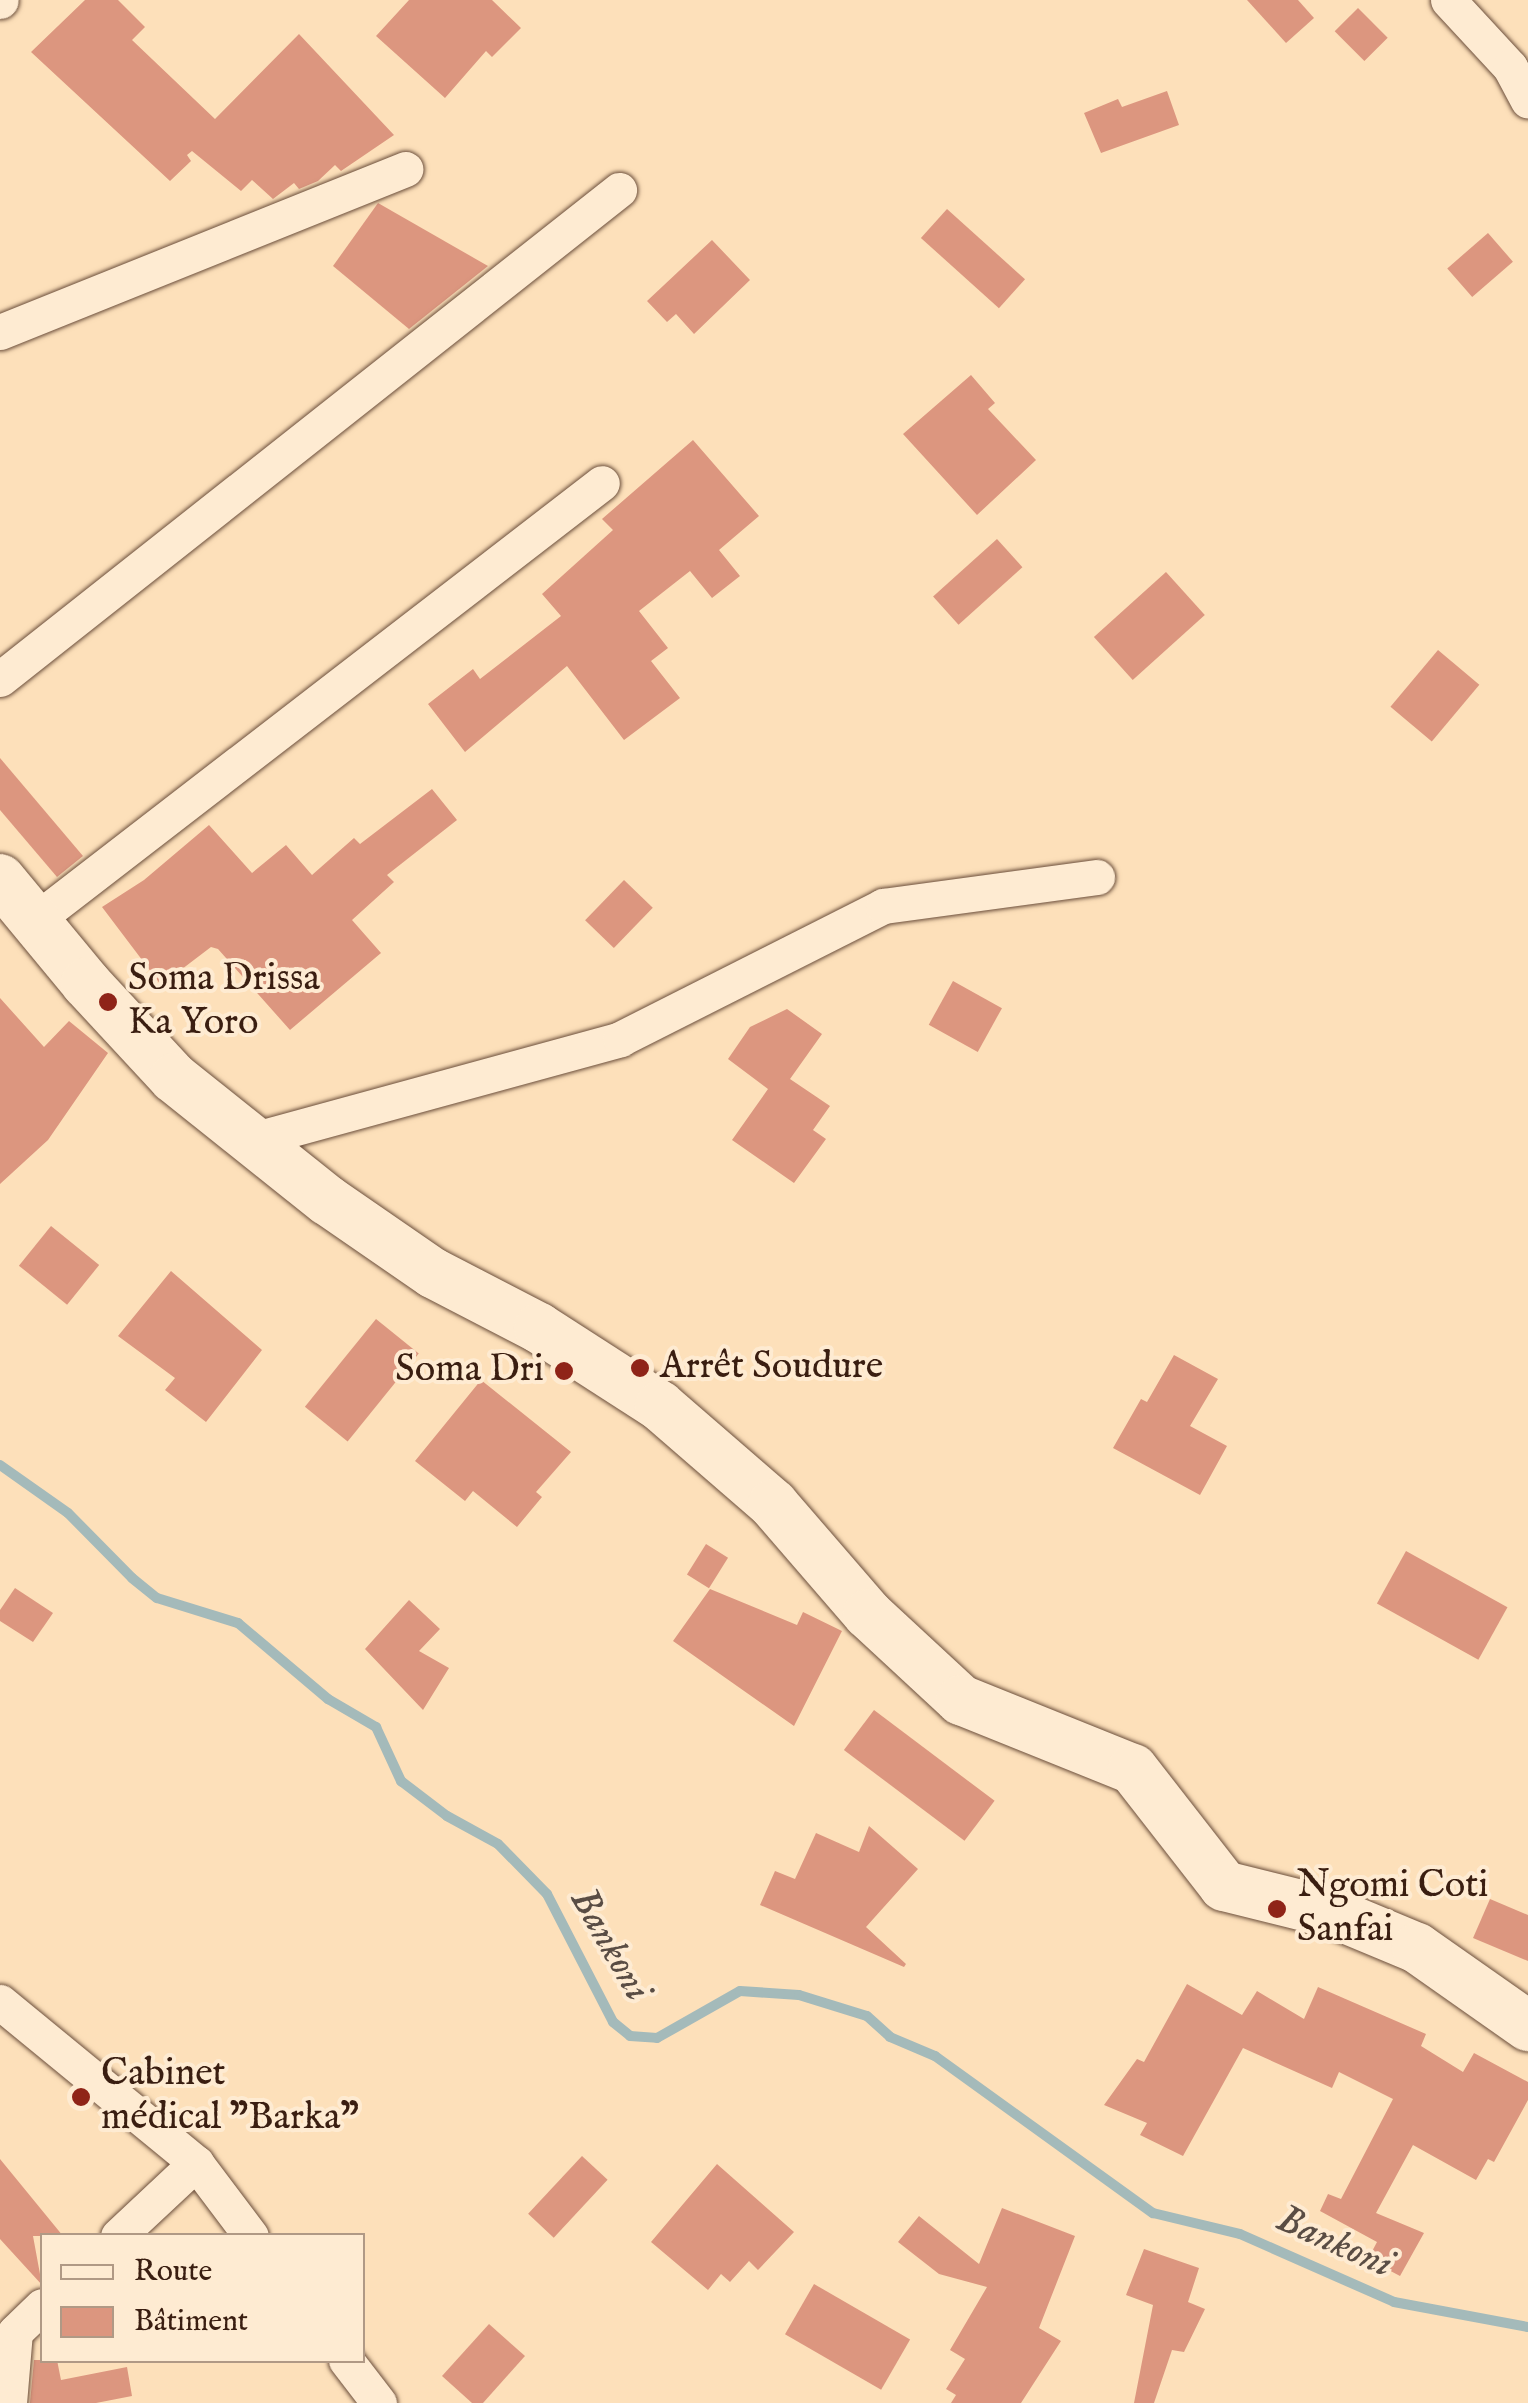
<!DOCTYPE html>
<meta charset="utf-8">
<style>
body{margin:0}
#map{position:relative;width:1528px;height:2403px;overflow:hidden;background:#fde0ba;font-family:"IM FELL English",serif}
div>[style]{position:absolute}
.stream>*{height:10px;margin:-5px;padding:0 5px;transform-origin:5px;border-radius:5px;background:#a4baba}
.building>*{inset:0;background:#dc967f;transform-origin:0 0}
.roads{filter:drop-shadow(0 0 2px #6b4e3b) drop-shadow(0 0 2px #6b4e3b)}
.street>*{height:35px;margin:-17.5px;padding:0 17.5px;transform-origin:17.5px;border-radius:17.5px;background:#feebd2}
.secondary>*{height:50px;margin:-25px;padding:0 25px;transform-origin:25px;border-radius:25px;background:#feebd2}
.dots>*{width:28px;height:28px;translate:-50% -50%;box-sizing:border-box;border:5px solid #feebd2;border-radius:50%}
span{translate:-50% -50%;white-space:nowrap;text-align:center;line-height:1.15;-webkit-text-stroke:8px #feebd2;paint-order:stroke}
.poi-label{font-size:38px;color:#3a1e11}
.left{translate:0 -50%;text-align:left}
.right{translate:-100% -50%;text-align:right}
.water-label{font-size:40px;color:#5a4d44;font-style:italic}
.legend{position:absolute;left:40px;top:2233px;width:325px;height:130px;box-sizing:border-box;background:#feebd2;border:2px solid #b09985;margin:0;padding:12px 18px;list-style:none;font-size:30px;color:#3a1e11}
.legend li{display:flex;align-items:center;gap:20px;height:50px}
.legend b{width:50px;border:2px solid #b09985}
</style>
<div id="map">
<div class="stream">
<i style="left:0;top:1465px;width:83px;rotate:35.2deg"></i>
<i style="left:68px;top:1513px;width:91px;rotate:45.4deg"></i>
<i style="left:132px;top:1578px;width:32px;rotate:39deg"></i>
<i style="left:157px;top:1598px;width:85px;rotate:17.2deg"></i>
<i style="left:238px;top:1623px;width:118px;rotate:40.2deg"></i>
<i style="left:328px;top:1699px;width:56px;rotate:30.3deg"></i>
<i style="left:376px;top:1727px;width:60px;rotate:65.2deg"></i>
<i style="left:401px;top:1781px;width:58px;rotate:37.3deg"></i>
<i style="left:447px;top:1816px;width:58px;rotate:28.8deg"></i>
<i style="left:498px;top:1844px;width:70px;rotate:45.6deg"></i>
<i style="left:547px;top:1894px;width:144px;rotate:62.7deg"></i>
<i style="left:613px;top:2022px;width:22px;rotate:39deg"></i>
<i style="left:630px;top:2036px;width:27px;rotate:4deg"></i>
<i style="left:657px;top:2038px;width:95px;rotate:-29.5deg"></i>
<i style="left:740px;top:1991px;width:59px;rotate:3.9deg"></i>
<i style="left:799px;top:1995px;width:71px;rotate:17.2deg"></i>
<i style="left:867px;top:2016px;width:31px;rotate:42deg"></i>
<i style="left:890px;top:2037px;width:49px;rotate:22.9deg"></i>
<i style="left:935px;top:2056px;width:269px;rotate:35.8deg"></i>
<i style="left:1153px;top:2213px;width:89px;rotate:13.6deg"></i>
<i style="left:1240px;top:2234px;width:168px;rotate:23.8deg"></i>
<i style="left:1394px;top:2302px;width:136px;rotate:10.6deg"></i>
</div>
<div class="building">
<i style="clip-path:polygon(85px 0,118px 0,145px 27px,132px 40px,215px 119px,299px 34px,394px 135px,341px 171px,335px 165px,318px 181px,299px 189px,294px 183px,273px 199px,252px 180px,241px 191px,192px 151px,187px 155px,191px 161px,170px 181px,31px 52px)"></i>
<i style="clip-path:polygon(409px 0,492px 0,521px 28px,492px 57px,486px 51px,445px 98px,376px 36px)"></i>
<i style="clip-path:polygon(1247px 0,1298px 0,1314px 18px,1286px 43px)"></i>
<i style="left:1358px;top:8px;width:42px;height:33px;rotate:45deg"></i>
<i style="clip-path:polygon(1167px 91px,1179px 125px,1101px 153px,1084px 113px,1118px 99px,1122px 107px)"></i>
<i style="clip-path:polygon(378px 203px,488px 266px,409px 329px,333px 266px)"></i>
<i style="left:947px;top:209px;width:105px;height:39px;rotate:42deg"></i>
<i style="left:1488px;top:233px;width:38px;height:54px;rotate:49deg"></i>
<i style="clip-path:polygon(712px 240px,750px 280px,694px 334px,676px 314px,667px 322px,647px 301px)"></i>
<i style="clip-path:polygon(971px 375px,995px 403px,988px 409px,1036px 460px,977px 515px,903px 434px)"></i>
<i style="clip-path:polygon(693px 440px,759px 516px,719px 550px,740px 576px,712px 598px,690px 571px,639px 611px,668px 648px,651px 661px,680px 698px,624px 740px,567px 666px,465px 752px,428px 704px,473px 669px,480px 679px,561px 616px,542px 594px,613px 530px,602px 519px)"></i>
<i style="left:997px;top:539px;width:38px;height:86px;rotate:48deg"></i>
<i style="left:1166px;top:572px;width:58px;height:97px;rotate:48deg"></i>
<i style="left:1438px;top:650px;width:54px;height:74px;rotate:40deg"></i>
<i style="clip-path:polygon(0 758px,83px 856px,57px 877px,0 810px)"></i>
<i style="clip-path:polygon(432px 789px,457px 820px,387px 875px,394px 882px,352px 920px,381px 953px,290px 1030px,218px 949px,211px 947px,161px 985px,102px 907px,144px 880px,209px 825px,252px 873px,286px 845px,312px 875px,354px 838px,360px 844px)"></i>
<i style="left:624px;top:880px;width:40px;height:56px;rotate:44deg"></i>
<i style="left:953px;top:981px;width:56px;height:50px;rotate:29deg"></i>
<i style="clip-path:polygon(0 998px,44px 1047px,69px 1021px,108px 1053px,48px 1140px,0 1184px)"></i>
<i style="clip-path:polygon(787px 1009px,822px 1034px,790px 1079px,830px 1106px,813px 1130px,826px 1139px,794px 1183px,732px 1140px,768px 1089px,728px 1059px,750px 1027px)"></i>
<i style="left:51px;top:1226px;width:62px;height:51px;rotate:39deg"></i>
<i style="clip-path:polygon(171px 1271px,262px 1350px,206px 1422px,165px 1390px,175px 1378px,118px 1336px)"></i>
<i style="left:376px;top:1319px;width:55px;height:113px;rotate:39deg"></i>
<i style="clip-path:polygon(1174px 1355px,1218px 1379px,1190px 1426px,1227px 1446px,1200px 1495px,1113px 1448px,1141px 1399px,1147px 1402px)"></i>
<i style="clip-path:polygon(481px 1380px,571px 1452px,536px 1492px,542px 1497px,517px 1527px,473px 1491px,465px 1501px,415px 1461px)"></i>
<i style="left:706px;top:1544px;width:26px;height:36px;rotate:32deg"></i>
<i style="left:1406px;top:1551px;width:116px;height:60px;rotate:29deg"></i>
<i style="clip-path:polygon(15px 1588px,53px 1613px,33px 1642px,0 1621px,0 1610px)"></i>
<i style="clip-path:polygon(710px 1589px,797px 1625px,803px 1612px,842px 1631px,794px 1726px,673px 1641px)"></i>
<i style="clip-path:polygon(409px 1600px,440px 1629px,419px 1651px,449px 1668px,423px 1710px,365px 1649px)"></i>
<i style="left:874px;top:1710px;width:151px;height:50px;rotate:37deg"></i>
<i style="clip-path:polygon(869px 1826px,918px 1869px,866px 1927px,906px 1964px,904px 1967px,760px 1905px,775px 1871px,795px 1879px,816px 1833px,859px 1852px)"></i>
<i style="clip-path:polygon(1490px 1899px,1528px 1915px,1528px 1961px,1473px 1938px)"></i>
<i style="clip-path:polygon(1187px 1984px,1242px 2015px,1257px 1991px,1304px 2019px,1318px 1987px,1426px 2034px,1421px 2046px,1463px 2072px,1474px 2053px,1528px 2082px,1528px 2100px,1494px 2162px,1488px 2159px,1476px 2180px,1413px 2145px,1376px 2213px,1424px 2233px,1400px 2276px,1368px 2259px,1377px 2242px,1320px 2211px,1328px 2194px,1341px 2199px,1393px 2099px,1339px 2072px,1332px 2088px,1243px 2048px,1183px 2156px,1140px 2135px,1147px 2123px,1104px 2105px,1137px 2059px,1144px 2062px)"></i>
<i style="left:582px;top:2156px;width:35px;height:79px;rotate:43deg"></i>
<i style="clip-path:polygon(0 2159px,63px 2236px,33px 2236px,42px 2285px,0 2239px)"></i>
<i style="clip-path:polygon(717px 2164px,794px 2232px,758px 2270px,749px 2261px,730px 2282px,721px 2274px,708px 2290px,651px 2242px)"></i>
<i style="clip-path:polygon(1002px 2208px,1075px 2236px,1039px 2328px,1061px 2341px,1021px 2403px,951px 2403px,956px 2395px,946px 2389px,965px 2359px,950px 2350px,987px 2287px,939px 2274px,898px 2242px,919px 2216px,979px 2264px)"></i>
<i style="clip-path:polygon(1144px 2249px,1199px 2268px,1188px 2302px,1205px 2309px,1184px 2352px,1172px 2350px,1154px 2403px,1134px 2403px,1153px 2305px,1126px 2295px)"></i>
<i style="left:814px;top:2284px;width:111px;height:58px;rotate:30deg"></i>
<i style="clip-path:polygon(489px 2324px,525px 2356px,483px 2403px,472px 2403px,442px 2376px)"></i>
<i style="clip-path:polygon(34px 2360px,57px 2360px,61px 2380px,127px 2367px,132px 2396px,96px 2403px,30px 2403px)"></i>
</div>
<div class="roads">
<div class="street">
<i style="left:1448px;top:0;width:91px;rotate:47.2deg"></i>
<i style="left:1510px;top:67px;width:38px;rotate:62deg"></i>
<i style="left:0;top:1px;width:1px;rotate:-45deg"></i>
<i style="left:0;top:332px;width:437px;rotate:-21.9deg"></i>
<i style="left:0;top:679px;width:789px;rotate:-38.31deg"></i>
<i style="left:34px;top:921px;width:717px;rotate:-37.64deg"></i>
<i style="left:252px;top:1140px;width:382px;rotate:-15.3deg"></i>
<i style="left:620px;top:1039px;width:295px;rotate:-26.8deg"></i>
<i style="left:883px;top:906px;width:216px;rotate:-7.7deg"></i>
<i style="left:0;top:2002px;width:254px;rotate:39.4deg"></i>
<i style="left:196px;top:2163px;width:91px;rotate:53deg"></i>
<i style="left:118px;top:2236px;width:107px;rotate:-43.1deg"></i>
<i style="left:346px;top:2360px;width:54px;rotate:52.5deg"></i>
<i style="left:9px;top:2403px;width:71px;rotate:-85.2deg"></i>
<i style="left:15px;top:2332px;width:37px;rotate:-44deg"></i>
</div>
<div class="secondary">
<i style="left:0;top:879px;width:135px;rotate:50.4deg"></i>
<i style="left:86px;top:983px;width:129px;rotate:47.2deg"></i>
<i style="left:174px;top:1078px;width:196px;rotate:38.6deg"></i>
<i style="left:327px;top:1200px;width:129px;rotate:34.6deg"></i>
<i style="left:433px;top:1273px;width:119px;rotate:27.4deg"></i>
<i style="left:539px;top:1328px;width:144px;rotate:32.8deg"></i>
<i style="left:660px;top:1406px;width:150px;rotate:40.9deg"></i>
<i style="left:773px;top:1504px;width:145px;rotate:49.2deg"></i>
<i style="left:868px;top:1614px;width:127px;rotate:42.8deg"></i>
<i style="left:961px;top:1700px;width:185px;rotate:21.9deg"></i>
<i style="left:1133px;top:1769px;width:148px;rotate:52.1deg"></i>
<i style="left:1224px;top:1886px;width:112px;rotate:13.9deg"></i>
<i style="left:1333px;top:1913px;width:91px;rotate:22.6deg"></i>
<i style="left:1417px;top:1948px;width:136px;rotate:35.1deg"></i>
</div>
</div>
<div class="dots">
<i style="left:108px;top:1002px;background:#8f2418"></i>
<i style="left:640px;top:1368px;background:#8f2418"></i>
<i style="left:564px;top:1371px;background:#8f2418"></i>
<i style="left:1277px;top:1909px;background:#8f2418"></i>
<i style="left:81px;top:2097px;background:#8f2418"></i>
</div>
<div class="poi-label">
<span class="left" style="left:128px;top:1002px">Soma Drissa<br>Ka Yoro</span>
<span class="left" style="left:660px;top:1368px">Arrêt Soudure</span>
<span class="right" style="left:544px;top:1371px">Soma Dri</span>
<span class="left" style="left:1297px;top:1909px">Ngomi Coti<br>Sanfai</span>
<span class="left" style="left:101px;top:2097px">Cabinet<br>médical "Barka"</span>
</div>
<div class="water-label">
<span style="left:609px;top:1945px;rotate:60deg">Bankoni</span>
<span style="left:1334px;top:2243px;rotate:24deg">Bankoni</span>
</div>
<ul class="legend">
<li><b style="height:12px;background:#feebd2"></b>Route</li>
<li><b style="height:28px;background:#dc967f"></b>Bâtiment</li>
</ul>
</div>
